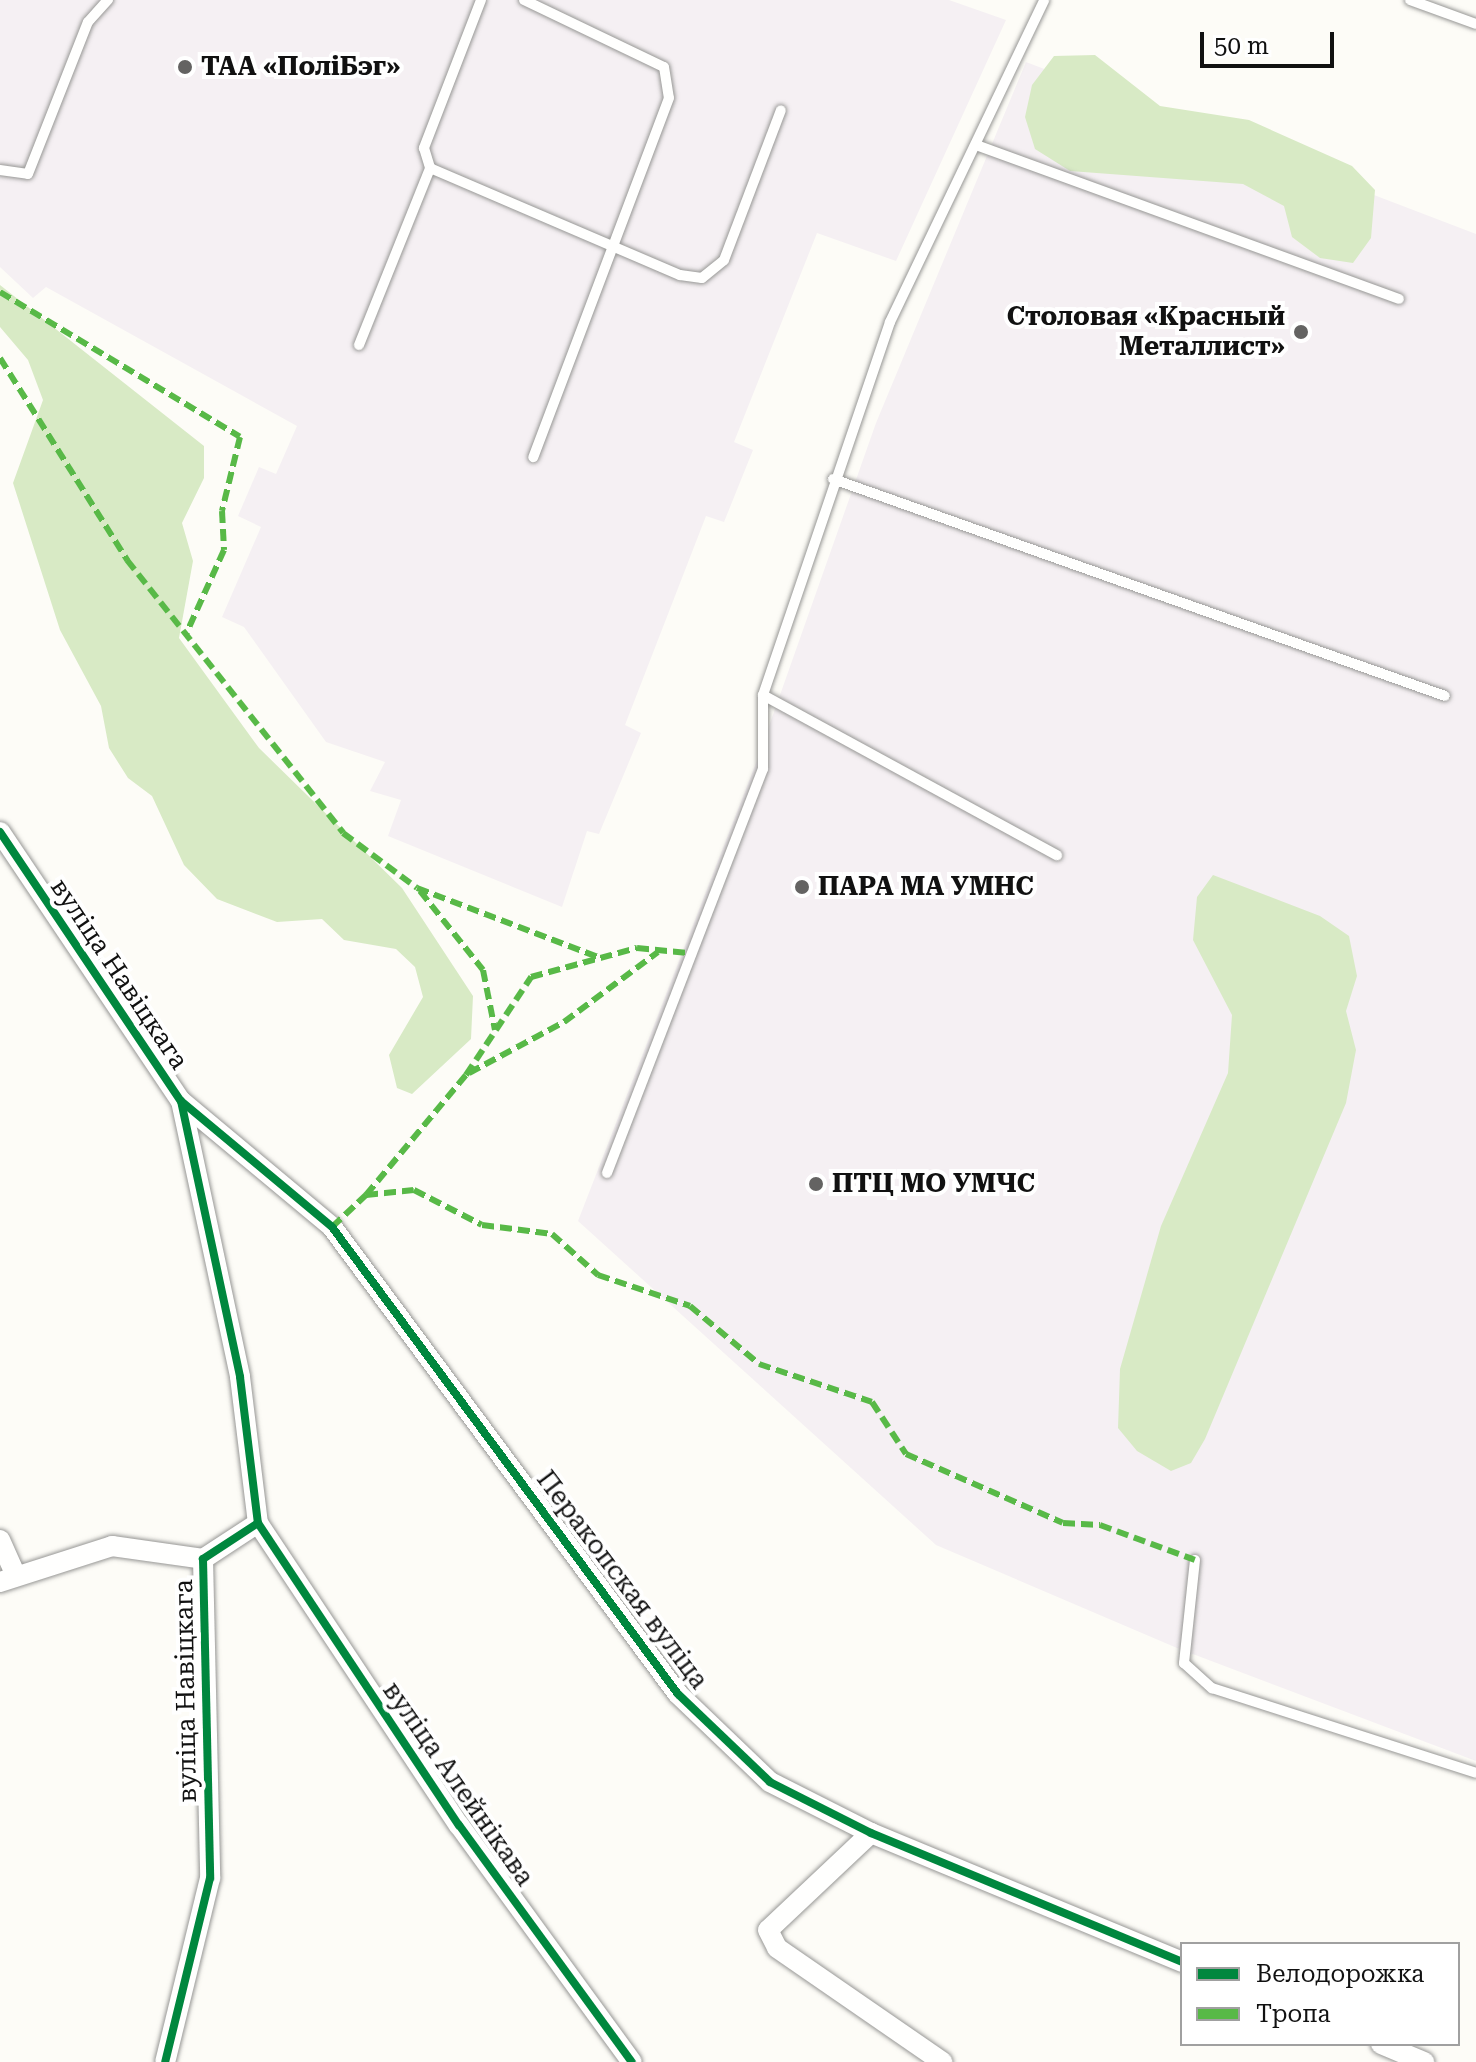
<!DOCTYPE html>
<meta charset="utf-8">
<style>
body{margin:0}
#map{position:relative;width:1476px;height:2062px;overflow:hidden;background:#fdfcf7;font-family:"Roboto Serif",serif}
div>[style]{position:absolute}
.industrial>*{inset:0;background:#f5f0f3}
.forest>*{inset:0;background:#d8eac5}
.roads{filter:drop-shadow(0 0 2px #979795) drop-shadow(0 0 2px #979795)}
.service>*{height:10px;margin:-5px;padding:0 5px;transform-origin:5px;border-radius:5px;background:#fffffe}
.minor>*{height:20px;margin:-10px;padding:0 10px;transform-origin:10px;border-radius:10px;background:#fffffe}
.quiet>*{height:6px;margin-top:-3px;transform-origin:0;background:repeating-linear-gradient(90deg,#58b947 0 12px,transparent 0 18px)}
.cycleway>*{height:8px;margin:-4px;padding:0 4px;transform-origin:4px;border-radius:4px;background:#00873e}
.dots>*{width:22px;height:22px;translate:-50% -50%;box-sizing:border-box;border:4px solid #fff;border-radius:50%}
span{translate:-50% -50%;white-space:nowrap;text-align:center;line-height:1.15;-webkit-text-stroke:8px #fff;paint-order:stroke}
.poi-label{font-size:26px;color:#111;font-weight:700}
.left{translate:0 -50%;text-align:left}
.right{translate:-100% -50%;text-align:right}
.street-label{font-size:26px;color:#111}
.legend{position:absolute;left:1180px;top:1942px;width:280px;height:104px;box-sizing:border-box;background:#fff;border:2px solid #a0a0a0;margin:0;padding:10px 14px;list-style:none;font-size:24px;color:#111}
.legend li{display:flex;align-items:center;gap:16px;height:40px}
.legend b{width:40px;border:2px solid #a0a0a0}
.scale{position:absolute;left:1200px;top:32px;width:134px;height:36px;box-sizing:border-box;border:4px solid #111;border-top:0;padding-left:10px;font-size:24px;line-height:28px;white-space:nowrap;color:#111;-webkit-text-stroke:6px #fff;paint-order:stroke}
</style>
<div id="map">
<div class="industrial">
<i style="clip-path:polygon(0 0,949px 0,1006px 20px,896px 261px,817px 233px,734px 442px,753px 450px,724px 522px,706px 516px,625px 725px,641px 733px,599px 834px,587px 831px,562px 907px,388px 836px,401px 800px,370px 791px,385px 762px,326px 742px,244px 627px,222px 617px,261px 527px,238px 516px,259px 467px,276px 474px,297px 426px,46px 287px,33px 298px,0 267px)"></i>
<i style="clip-path:polygon(1026px 62px,1476px 234px,1476px 1761px,1177px 1648px,936px 1545px,578px 1221px,756px 763px,876px 423px)"></i>
</div>
<div class="forest">
<i style="clip-path:polygon(1095px 55px,1160px 106px,1249px 120px,1352px 166px,1375px 190px,1371px 238px,1353px 263px,1320px 258px,1292px 237px,1284px 206px,1243px 184px,1070px 171px,1035px 149px,1025px 117px,1032px 85px,1054px 56px)"></i>
<i style="clip-path:polygon(0 285px,204px 446px,204px 478px,182px 523px,193px 561px,179px 638px,259px 748px,402px 888px,473px 996px,471px 1039px,412px 1094px,397px 1088px,389px 1055px,423px 997px,415px 967px,396px 949px,344px 940px,322px 919px,277px 922px,217px 899px,184px 865px,152px 796px,128px 778px,109px 748px,101px 706px,60px 630px,13px 483px,43px 400px,28px 360px,0 327px)"></i>
<i style="clip-path:polygon(1213px 875px,1320px 916px,1349px 936px,1357px 976px,1346px 1011px,1356px 1050px,1346px 1103px,1205px 1439px,1191px 1463px,1171px 1471px,1137px 1451px,1118px 1428px,1120px 1369px,1161px 1226px,1228px 1073px,1232px 1015px,1193px 940px,1197px 897px)"></i>
</div>
<div class="roads">
<div class="service">
<i style="left:481px;top:0;width:159px;rotate:111.1deg"></i>
<i style="left:424px;top:148px;width:21px;rotate:73deg"></i>
<i style="left:430px;top:168px;width:272px;rotate:23.2deg"></i>
<i style="left:680px;top:275px;width:22px;rotate:8deg"></i>
<i style="left:702px;top:278px;width:28px;rotate:-39deg"></i>
<i style="left:724px;top:260px;width:160px;rotate:-69.2deg"></i>
<i style="left:524px;top:0;width:155px;rotate:25.6deg"></i>
<i style="left:664px;top:67px;width:31px;rotate:81deg"></i>
<i style="left:669px;top:98px;width:384px;rotate:110.7deg"></i>
<i style="left:1410px;top:0;width:70px;rotate:20deg"></i>
<i style="left:976px;top:145px;width:450px;rotate:20deg"></i>
<i style="left:0;top:170px;width:28px;rotate:8deg"></i>
<i style="left:28px;top:174px;width:163px;rotate:-68.5deg"></i>
<i style="left:88px;top:22px;width:30px;rotate:-48deg"></i>
<i style="left:359px;top:345px;width:191px;rotate:-68.1deg"></i>
<i style="left:833px;top:479px;width:649px;rotate:19.52deg"></i>
<i style="left:763px;top:695px;width:335px;rotate:28.6deg"></i>
<i style="left:607px;top:1173px;width:433px;rotate:-68.9deg"></i>
<i style="left:763px;top:769px;width:74px;rotate:-90deg"></i>
<i style="left:763px;top:695px;width:394px;rotate:-71.2deg"></i>
<i style="left:890px;top:322px;width:357px;rotate:-64.4deg"></i>
<i style="left:1195px;top:1560px;width:104px;rotate:96.1deg"></i>
<i style="left:1184px;top:1663px;width:38px;rotate:42deg"></i>
<i style="left:1212px;top:1688px;width:277px;rotate:17.8deg"></i>
</div>
<div class="minor">
<i style="left:0;top:832px;width:324px;rotate:56.1deg"></i>
<i style="left:181px;top:1101px;width:282px;rotate:77.9deg"></i>
<i style="left:240px;top:1377px;width:147px;rotate:83deg"></i>
<i style="left:258px;top:1523px;width:66px;rotate:146.8deg"></i>
<i style="left:203px;top:1559px;width:319px;rotate:88.7deg"></i>
<i style="left:210px;top:1878px;width:189px;rotate:103.7deg"></i>
<i style="left:181px;top:1101px;width:197px;rotate:39.8deg"></i>
<i style="left:332px;top:1227px;width:581px;rotate:53.47deg"></i>
<i style="left:678px;top:1694px;width:127px;rotate:43.7deg"></i>
<i style="left:770px;top:1782px;width:113px;rotate:26.8deg"></i>
<i style="left:871px;top:1833px;width:337px;rotate:22.5deg"></i>
<i style="left:258px;top:1523px;width:363px;rotate:56.4deg"></i>
<i style="left:459px;top:1825px;width:293px;rotate:53.9deg"></i>
<i style="left:0;top:1540px;width:37px;rotate:66deg"></i>
<i style="left:0;top:1582px;width:118px;rotate:-17.8deg"></i>
<i style="left:112px;top:1546px;width:92px;rotate:8.1deg"></i>
<i style="left:871px;top:1833px;width:141px;rotate:136.7deg"></i>
<i style="left:768px;top:1930px;width:20px;rotate:63deg"></i>
<i style="left:777px;top:1948px;width:201px;rotate:34.6deg"></i>
<i style="left:1381px;top:2044px;width:47px;rotate:22.7deg"></i>
</div>
</div>
<div class="quiet">
<i style="left:0;top:292px;width:280px;rotate:31.1deg"></i>
<i style="left:240px;top:437px;width:76px;rotate:103.7deg"></i>
<i style="left:222px;top:511px;width:39px;rotate:87deg"></i>
<i style="left:224px;top:550px;width:92px;rotate:114.3deg"></i>
<i style="left:0;top:358px;width:239px;rotate:57.8deg"></i>
<i style="left:127px;top:560px;width:348px;rotate:51.6deg"></i>
<i style="left:343px;top:833px;width:92px;rotate:36.6deg"></i>
<i style="left:417px;top:888px;width:196px;rotate:20.9deg"></i>
<i style="left:420px;top:891px;width:101px;rotate:51.4deg"></i>
<i style="left:483px;top:970px;width:61px;rotate:78.7deg"></i>
<i style="left:469px;top:1073px;width:108px;rotate:-28.2deg"></i>
<i style="left:564px;top:1022px;width:117px;rotate:-36.7deg"></i>
<i style="left:366px;top:1195px;width:156px;rotate:-50.2deg"></i>
<i style="left:466px;top:1075px;width:118px;rotate:-56.4deg"></i>
<i style="left:531px;top:977px;width:110px;rotate:-15.3deg"></i>
<i style="left:637px;top:948px;width:51px;rotate:5.6deg"></i>
<i style="left:332px;top:1227px;width:47px;rotate:-43.3deg"></i>
<i style="left:366px;top:1195px;width:48px;rotate:-5.9deg"></i>
<i style="left:414px;top:1190px;width:76px;rotate:27.2deg"></i>
<i style="left:482px;top:1225px;width:71px;rotate:7.3deg"></i>
<i style="left:552px;top:1234px;width:62px;rotate:41.7deg"></i>
<i style="left:598px;top:1275px;width:97px;rotate:18.6deg"></i>
<i style="left:690px;top:1306px;width:90px;rotate:40deg"></i>
<i style="left:759px;top:1364px;width:119px;rotate:18.6deg"></i>
<i style="left:872px;top:1402px;width:62px;rotate:56.8deg"></i>
<i style="left:906px;top:1454px;width:171px;rotate:23.7deg"></i>
<i style="left:1063px;top:1523px;width:37px;rotate:3deg"></i>
<i style="left:1100px;top:1525px;width:101px;rotate:20.2deg"></i>
</div>
<div class="cycleway">
<i style="left:0;top:832px;width:324px;rotate:56.1deg"></i>
<i style="left:181px;top:1101px;width:282px;rotate:77.9deg"></i>
<i style="left:240px;top:1377px;width:147px;rotate:83deg"></i>
<i style="left:258px;top:1523px;width:66px;rotate:146.8deg"></i>
<i style="left:203px;top:1559px;width:319px;rotate:88.7deg"></i>
<i style="left:210px;top:1878px;width:189px;rotate:103.7deg"></i>
<i style="left:181px;top:1101px;width:197px;rotate:39.8deg"></i>
<i style="left:332px;top:1227px;width:581px;rotate:53.47deg"></i>
<i style="left:678px;top:1694px;width:127px;rotate:43.7deg"></i>
<i style="left:770px;top:1782px;width:113px;rotate:26.8deg"></i>
<i style="left:871px;top:1833px;width:337px;rotate:22.5deg"></i>
<i style="left:258px;top:1523px;width:363px;rotate:56.4deg"></i>
<i style="left:459px;top:1825px;width:293px;rotate:53.9deg"></i>
</div>
<div class="dots">
<i style="left:185px;top:67px;background:#646362"></i>
<i style="left:1301px;top:332px;background:#646362"></i>
<i style="left:802px;top:887px;background:#646362"></i>
<i style="left:816px;top:1184px;background:#646362"></i>
</div>
<div class="poi-label">
<span class="left" style="left:201px;top:67px">ТАА «ПоліБэг»</span>
<span class="right" style="left:1285px;top:332px">Столовая «Красный<br>Металлист»</span>
<span class="left" style="left:818px;top:887px">ПАРА МА УМНС</span>
<span class="left" style="left:832px;top:1184px">ПТЦ МО УМЧС</span>
</div>
<div class="street-label">
<span style="left:119px;top:974px;rotate:56deg">вуліца Навіцкага</span>
<span style="left:622px;top:1580px;rotate:53deg">Перакопская вуліца</span>
<span style="left:186px;top:1691px;rotate:-91deg">вуліца Навіцкага</span>
<span style="left:458px;top:1784px;rotate:55deg">вуліца Алейнікава</span>
</div>
<ul class="legend">
<li><b style="height:10px;background:#00873e"></b>Велодорожка</li>
<li><b style="height:10px;background:#58b947"></b>Тропа</li>
</ul>
<div class="scale">50 m</div>
</div>
